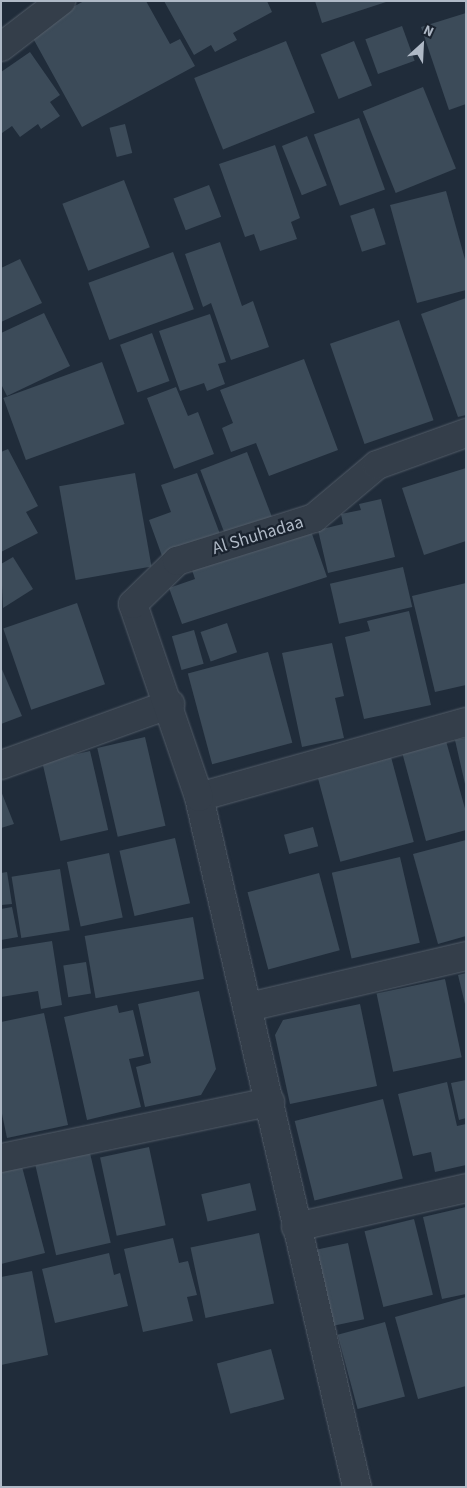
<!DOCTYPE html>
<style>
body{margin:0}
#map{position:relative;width:467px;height:1488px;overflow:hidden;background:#202c3a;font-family:"Source Sans 3",sans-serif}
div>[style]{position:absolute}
.building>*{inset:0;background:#3c4b59;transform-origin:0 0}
.roads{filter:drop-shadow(0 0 1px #525c68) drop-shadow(0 0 1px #525c68)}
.minor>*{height:28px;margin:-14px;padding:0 14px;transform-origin:14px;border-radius:14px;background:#343e4a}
span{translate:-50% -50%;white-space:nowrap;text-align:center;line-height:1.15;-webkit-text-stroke:4.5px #1a232f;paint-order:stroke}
.street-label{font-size:18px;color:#afb9c6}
.frame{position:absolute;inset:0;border:2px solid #afb9c6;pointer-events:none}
.north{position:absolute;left:397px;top:20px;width:50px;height:50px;-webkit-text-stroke:4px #1a232f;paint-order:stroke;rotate:25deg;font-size:14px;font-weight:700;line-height:20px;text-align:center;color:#afb9c6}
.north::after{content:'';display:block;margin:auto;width:18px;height:22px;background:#afb9c6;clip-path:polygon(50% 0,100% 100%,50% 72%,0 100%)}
</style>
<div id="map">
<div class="building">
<i style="clip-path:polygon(84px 1px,146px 1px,170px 44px,180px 39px,195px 66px,82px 127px,29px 31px)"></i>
<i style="clip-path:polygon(164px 1px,267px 1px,272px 12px,233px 33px,237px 40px,215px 52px,211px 45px,194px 55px)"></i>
<i style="clip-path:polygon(315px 1px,386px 1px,386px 2px,322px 23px)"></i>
<i style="clip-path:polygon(466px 13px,466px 104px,449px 110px,421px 27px)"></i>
<i style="left:402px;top:26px;width:37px;height:39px;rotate:70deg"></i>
<i style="left:286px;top:41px;width:77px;height:99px;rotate:68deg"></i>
<i style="left:354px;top:41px;width:48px;height:36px;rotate:68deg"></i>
<i style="clip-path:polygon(30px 52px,60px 95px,50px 102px,60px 116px,41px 129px,38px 124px,20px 137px,12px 126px,2px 133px,1px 72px)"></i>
<i style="left:423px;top:87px;width:88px;height:65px;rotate:68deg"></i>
<i style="left:359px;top:118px;width:76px;height:48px;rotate:70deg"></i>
<i style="left:125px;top:124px;width:30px;height:16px;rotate:76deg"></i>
<i style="left:307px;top:136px;width:53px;height:27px;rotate:68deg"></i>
<i style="clip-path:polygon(275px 145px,300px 218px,291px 222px,297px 239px,260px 251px,254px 234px,245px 237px,219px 164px)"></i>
<i style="left:124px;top:180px;width:72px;height:66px;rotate:69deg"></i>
<i style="left:209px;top:185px;width:34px;height:38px;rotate:69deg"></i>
<i style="clip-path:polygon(446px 191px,466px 263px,466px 290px,417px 303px,390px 205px)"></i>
<i style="left:374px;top:208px;width:38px;height:25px;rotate:72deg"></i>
<i style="clip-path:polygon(220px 242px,242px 306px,253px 301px,269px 347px,231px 360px,211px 303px,203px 307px,185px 254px)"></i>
<i style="left:173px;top:252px;width:61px;height:90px;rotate:70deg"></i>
<i style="clip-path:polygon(20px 259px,42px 303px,1px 322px,1px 268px)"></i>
<i style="clip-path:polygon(466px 298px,466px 415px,458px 417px,421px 314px)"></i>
<i style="clip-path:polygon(44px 313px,70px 366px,7px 396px,1px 384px,1px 333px)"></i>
<i style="clip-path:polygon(210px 314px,226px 362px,218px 364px,225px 384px,207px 391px,204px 383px,180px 391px,159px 331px)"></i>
<i style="left:399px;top:320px;width:106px;height:73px;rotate:71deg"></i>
<i style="left:152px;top:333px;width:51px;height:34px;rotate:70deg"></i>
<i style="clip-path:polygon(304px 359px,338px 450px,269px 476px,256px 443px,231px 452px,222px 428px,233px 423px,220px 390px)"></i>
<i style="left:102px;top:362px;width:66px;height:105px;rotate:70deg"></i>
<i style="clip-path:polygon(176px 387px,188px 416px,198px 412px,214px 454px,174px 469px,147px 398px)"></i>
<i style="clip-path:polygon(8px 449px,38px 506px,26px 512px,38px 533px,1px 552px,1px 452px)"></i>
<i style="left:247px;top:452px;width:71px;height:50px;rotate:69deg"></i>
<i style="clip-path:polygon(466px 468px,466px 541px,424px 555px,402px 488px)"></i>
<i style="left:135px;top:473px;width:95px;height:77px;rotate:80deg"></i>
<i style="clip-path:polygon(197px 473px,220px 534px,162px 556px,149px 520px,171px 512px,161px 485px)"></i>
<i style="clip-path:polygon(381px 499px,395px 557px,328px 573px,318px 530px,343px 524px,341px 514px,361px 510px,359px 504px)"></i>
<i style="clip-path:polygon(311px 531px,327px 577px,182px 624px,169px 588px,195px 579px,192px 570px)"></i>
<i style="clip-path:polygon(13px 557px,33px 589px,3px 608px,1px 564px)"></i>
<i style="left:403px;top:567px;width:41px;height:75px;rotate:77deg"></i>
<i style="clip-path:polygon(466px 583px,466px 685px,435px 692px,412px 596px)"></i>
<i style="left:77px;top:603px;width:86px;height:78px;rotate:71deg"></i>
<i style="clip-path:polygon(409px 611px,431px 705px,364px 719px,345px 637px,370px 631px,367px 621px)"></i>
<i style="left:227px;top:623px;width:31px;height:28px;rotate:71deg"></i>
<i style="left:194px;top:630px;width:35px;height:23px;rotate:74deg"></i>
<i style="clip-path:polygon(332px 643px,344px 696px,335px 698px,344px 738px,302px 747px,282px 653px)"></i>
<i style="left:268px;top:652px;width:94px;height:83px;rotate:75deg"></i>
<i style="clip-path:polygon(1px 667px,22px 716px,1px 724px)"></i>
<i style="left:145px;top:737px;width:91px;height:49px;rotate:77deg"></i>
<i style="clip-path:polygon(466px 738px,466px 784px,465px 784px,455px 740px)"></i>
<i style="clip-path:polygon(446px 741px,466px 812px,466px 830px,426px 841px,402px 752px)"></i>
<i style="left:90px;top:751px;width:81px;height:49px;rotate:77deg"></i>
<i style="left:391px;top:757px;width:88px;height:76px;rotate:75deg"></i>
<i style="clip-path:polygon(1px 791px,14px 824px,1px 828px)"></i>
<i style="left:313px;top:827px;width:20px;height:30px;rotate:75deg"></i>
<i style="left:175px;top:838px;width:67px;height:57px;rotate:77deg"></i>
<i style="clip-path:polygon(466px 840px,466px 936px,438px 944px,413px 854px)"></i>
<i style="left:109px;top:853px;width:66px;height:43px;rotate:78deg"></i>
<i style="left:400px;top:857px;width:88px;height:70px;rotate:77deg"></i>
<i style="left:60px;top:869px;width:62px;height:49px;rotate:81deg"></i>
<i style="clip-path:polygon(7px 872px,12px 904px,1px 905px,1px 873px)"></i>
<i style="left:319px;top:873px;width:80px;height:74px;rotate:75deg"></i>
<i style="clip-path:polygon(12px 907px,18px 937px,1px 940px,1px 909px)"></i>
<i style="left:193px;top:917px;width:63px;height:110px;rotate:80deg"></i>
<i style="clip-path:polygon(52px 941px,62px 1005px,41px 1009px,38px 991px,1px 997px,1px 949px)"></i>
<i style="left:86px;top:962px;width:32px;height:23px;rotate:81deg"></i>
<i style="clip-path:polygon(466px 973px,466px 1004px,465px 1004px,458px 975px)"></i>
<i style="left:445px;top:979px;width:80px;height:70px;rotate:78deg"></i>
<i style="clip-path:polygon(199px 991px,216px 1069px,201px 1095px,145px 1107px,136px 1067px,151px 1063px,138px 1004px)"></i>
<i style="clip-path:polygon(360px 1004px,377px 1086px,290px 1104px,275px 1035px,283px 1020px)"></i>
<i style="clip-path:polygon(117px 1005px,119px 1013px,133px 1010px,144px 1056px,129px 1059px,141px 1107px,87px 1120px,64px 1017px)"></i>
<i style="clip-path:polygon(44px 1013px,68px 1125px,7px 1138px,1px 1109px,1px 1022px)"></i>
<i style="clip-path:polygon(466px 1080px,466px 1118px,459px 1120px,451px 1083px)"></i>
<i style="clip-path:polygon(447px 1082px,457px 1126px,466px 1124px,466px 1165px,435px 1172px,431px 1152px,413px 1156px,398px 1094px)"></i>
<i style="left:383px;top:1099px;width:82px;height:91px;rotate:76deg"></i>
<i style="left:149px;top:1147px;width:80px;height:50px;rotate:78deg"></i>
<i style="left:90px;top:1153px;width:92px;height:56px;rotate:77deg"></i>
<i style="clip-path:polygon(21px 1163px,45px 1253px,1px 1264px,1px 1168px)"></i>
<i style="left:250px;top:1183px;width:28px;height:50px;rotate:77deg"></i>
<i style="clip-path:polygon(466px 1207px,466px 1294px,442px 1299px,423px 1217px)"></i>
<i style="left:414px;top:1219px;width:78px;height:51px;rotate:76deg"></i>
<i style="left:259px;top:1233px;width:72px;height:70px;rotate:78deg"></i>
<i style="clip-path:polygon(173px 1238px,179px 1263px,188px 1261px,197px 1295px,187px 1297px,193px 1321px,143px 1332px,124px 1249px)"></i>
<i style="left:348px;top:1243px;width:78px;height:40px;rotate:78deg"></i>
<i style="clip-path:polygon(109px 1253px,114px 1275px,120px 1273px,128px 1306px,55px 1323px,42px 1269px)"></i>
<i style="clip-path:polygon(32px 1271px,48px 1355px,1px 1365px,1px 1277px)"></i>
<i style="clip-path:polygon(466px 1297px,466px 1386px,418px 1399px,395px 1317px)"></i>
<i style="left:385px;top:1322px;width:77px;height:49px;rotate:75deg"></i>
<i style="left:271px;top:1349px;width:52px;height:56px;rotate:75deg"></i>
</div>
<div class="roads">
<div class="minor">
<i style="left:1px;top:47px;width:76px;rotate:-37.5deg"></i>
<i style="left:1px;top:765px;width:180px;rotate:-19.8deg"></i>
<i style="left:199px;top:797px;width:277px;rotate:-15.7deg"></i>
<i style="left:249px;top:1007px;width:223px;rotate:-13.2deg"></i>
<i style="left:1px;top:1158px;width:275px;rotate:-11.8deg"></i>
<i style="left:296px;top:1227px;width:174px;rotate:-12.9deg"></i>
<i style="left:357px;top:1487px;width:708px;rotate:-102.9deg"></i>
<i style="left:199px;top:797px;width:204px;rotate:-108.9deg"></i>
<i style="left:133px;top:604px;width:62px;rotate:-44.3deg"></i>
<i style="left:177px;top:561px;width:144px;rotate:-17.4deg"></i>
<i style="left:314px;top:518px;width:82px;rotate:-40.1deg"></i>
<i style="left:377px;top:465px;width:95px;rotate:-19.8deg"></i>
</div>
</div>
<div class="street-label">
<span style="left:258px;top:536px;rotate:-17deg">Al Shuhadaa</span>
</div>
<div class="frame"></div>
<div class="north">N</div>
</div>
